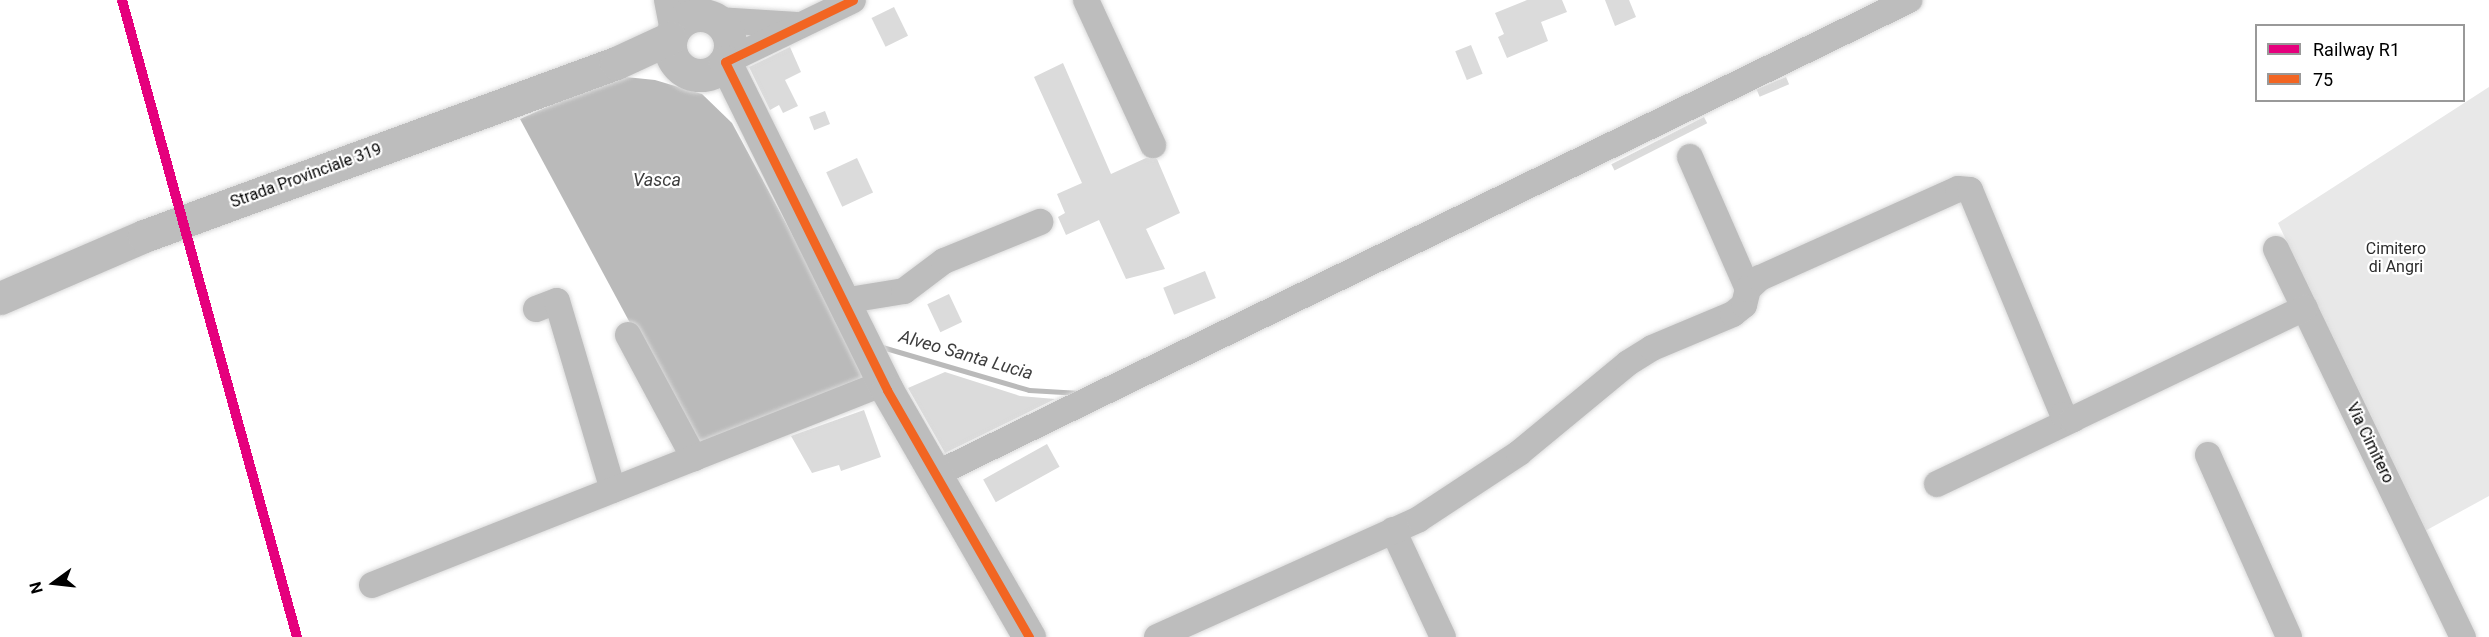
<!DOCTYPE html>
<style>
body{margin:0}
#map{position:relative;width:2489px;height:637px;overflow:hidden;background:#fff;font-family:Roboto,sans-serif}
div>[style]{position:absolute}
.green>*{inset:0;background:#e8e8e8}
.water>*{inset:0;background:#bababa}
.stream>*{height:5px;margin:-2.5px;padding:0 2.5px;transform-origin:2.5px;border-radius:2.5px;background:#bababa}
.building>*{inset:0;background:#dbdbdb;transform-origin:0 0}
.roads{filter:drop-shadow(0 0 2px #dbdbdb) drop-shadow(0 0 2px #dbdbdb)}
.minor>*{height:26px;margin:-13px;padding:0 13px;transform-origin:13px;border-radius:13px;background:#bdbdbd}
.major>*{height:33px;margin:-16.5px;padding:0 16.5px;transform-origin:16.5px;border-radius:16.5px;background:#bdbdbd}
.major>.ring{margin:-16.5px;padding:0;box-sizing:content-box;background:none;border:33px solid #bdbdbd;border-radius:50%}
.bus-1>*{height:9px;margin:-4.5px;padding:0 4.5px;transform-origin:4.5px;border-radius:4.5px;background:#f26522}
.rail-1>*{height:10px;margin:-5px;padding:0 5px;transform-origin:5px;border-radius:5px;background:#e5007d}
span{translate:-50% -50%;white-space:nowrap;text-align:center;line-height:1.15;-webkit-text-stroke:4.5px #fff;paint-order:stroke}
.street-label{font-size:16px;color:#000}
.park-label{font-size:16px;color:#2c2c2c}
.water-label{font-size:18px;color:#3d3d3d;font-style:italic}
.legend{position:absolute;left:2255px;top:24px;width:210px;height:78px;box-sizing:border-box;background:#fff;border:2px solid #999;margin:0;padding:8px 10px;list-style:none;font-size:18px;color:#000}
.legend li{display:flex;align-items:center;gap:12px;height:30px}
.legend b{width:30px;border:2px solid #999}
.north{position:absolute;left:24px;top:553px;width:60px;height:60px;-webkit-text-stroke:4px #fff;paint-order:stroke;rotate:255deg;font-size:16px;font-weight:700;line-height:24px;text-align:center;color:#000}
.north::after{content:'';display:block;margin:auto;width:21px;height:27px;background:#000;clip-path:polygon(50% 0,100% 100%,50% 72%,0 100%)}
</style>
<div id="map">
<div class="green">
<i style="clip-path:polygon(2489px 87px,2489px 496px,2425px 531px,2278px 223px)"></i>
</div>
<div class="water">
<i style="clip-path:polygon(616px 76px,655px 80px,702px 94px,732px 123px,870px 379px,698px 449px,520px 119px)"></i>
</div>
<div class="stream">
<i style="left:882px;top:347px;width:153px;rotate:16.3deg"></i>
<i style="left:1029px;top:390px;width:51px;rotate:3.4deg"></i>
</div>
<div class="building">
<i style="clip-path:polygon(1527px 0,1562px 0,1567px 12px,1541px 22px,1548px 41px,1507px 58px,1498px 37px,1504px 34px,1495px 13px)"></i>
<i style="clip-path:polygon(1605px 0,1629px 0,1636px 17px,1615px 26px)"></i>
<i style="left:894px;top:7px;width:32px;height:25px;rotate:64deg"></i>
<i style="left:1471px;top:45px;width:31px;height:17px;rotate:68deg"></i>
<i style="clip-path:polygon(790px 47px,801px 72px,785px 80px,798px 106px,783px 113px,779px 105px,770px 110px,749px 67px)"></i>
<i style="clip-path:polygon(1063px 63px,1111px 174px,1146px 158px,1157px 159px,1180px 213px,1146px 229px,1165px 269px,1126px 279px,1099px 220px,1066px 235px,1058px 217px,1065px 213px,1057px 194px,1082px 183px,1034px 77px)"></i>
<i style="left:1786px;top:77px;width:8px;height:32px;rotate:67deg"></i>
<i style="left:825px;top:111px;width:14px;height:17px;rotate:69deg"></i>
<i style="left:1704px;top:117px;width:7px;height:104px;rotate:63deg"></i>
<i style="left:857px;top:158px;width:38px;height:34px;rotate:65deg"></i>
<i style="left:1205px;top:271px;width:29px;height:45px;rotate:68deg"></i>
<i style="left:949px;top:294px;width:31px;height:24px;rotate:65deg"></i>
<i style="clip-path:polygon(945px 372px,1020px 396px,1055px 399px,945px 453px,908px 388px)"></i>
<i style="clip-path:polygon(864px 410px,881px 457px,841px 471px,839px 465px,812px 473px,791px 436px)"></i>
<i style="left:1047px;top:444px;width:26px;height:73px;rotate:61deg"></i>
</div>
<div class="roads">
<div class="minor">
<i style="left:667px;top:0;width:31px;rotate:79deg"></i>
<i style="left:691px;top:0;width:24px;rotate:42deg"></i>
<i style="left:1086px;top:0;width:160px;rotate:65.2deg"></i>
<i style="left:717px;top:20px;width:80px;rotate:3.6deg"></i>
<i style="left:725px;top:62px;width:142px;rotate:-25.8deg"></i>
<i style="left:1690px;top:157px;width:144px;rotate:66.3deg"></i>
<i style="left:2276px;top:249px;width:431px;rotate:64.3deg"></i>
<i style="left:843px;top:301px;width:62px;rotate:-9.3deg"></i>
<i style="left:904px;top:291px;width:50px;rotate:-36.9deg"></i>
<i style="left:944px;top:261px;width:104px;rotate:-22.1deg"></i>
<i style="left:536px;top:309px;width:22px;rotate:-21deg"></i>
<i style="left:557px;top:301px;width:197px;rotate:73.5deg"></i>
<i style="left:628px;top:335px;width:140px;rotate:61.8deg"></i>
<i style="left:2208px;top:455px;width:199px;rotate:66deg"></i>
<i style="left:934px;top:475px;width:1085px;rotate:-25.97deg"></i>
<i style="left:1937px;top:484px;width:151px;rotate:-25.5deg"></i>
<i style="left:1393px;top:530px;width:118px;rotate:65deg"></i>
<i style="left:372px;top:585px;width:550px;rotate:-21.53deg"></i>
<i style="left:1157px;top:637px;width:287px;rotate:-24.2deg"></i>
<i style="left:1419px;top:519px;width:120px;rotate:-33.4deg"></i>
<i style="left:1519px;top:453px;width:141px;rotate:-39.5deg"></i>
<i style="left:1628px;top:363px;width:28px;rotate:-32deg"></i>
<i style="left:1652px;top:348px;width:88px;rotate:-22.8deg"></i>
<i style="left:1733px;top:314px;width:14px;rotate:-39deg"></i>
<i style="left:1744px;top:305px;width:16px;rotate:-76deg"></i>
<i style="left:1748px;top:289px;width:16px;rotate:-43deg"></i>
<i style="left:1760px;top:278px;width:217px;rotate:-24.2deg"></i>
<i style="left:1958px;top:189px;width:12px;rotate:5deg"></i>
<i style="left:1970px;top:190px;width:243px;rotate:67.5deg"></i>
<i style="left:2063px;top:415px;width:11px;rotate:22deg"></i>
<i style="left:2073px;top:419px;width:257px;rotate:-25.6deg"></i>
</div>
<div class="major">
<i class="ring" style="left:670px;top:15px;width:27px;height:27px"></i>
<i style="left:725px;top:62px;width:366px;rotate:63.7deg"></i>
<i style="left:887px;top:390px;width:285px;rotate:60.1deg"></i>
<i style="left:0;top:298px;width:157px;rotate:-23.3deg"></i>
<i style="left:144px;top:236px;width:503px;rotate:-20.13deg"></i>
<i style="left:616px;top:63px;width:60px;rotate:-24.8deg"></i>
</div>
</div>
<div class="bus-1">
<i style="left:853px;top:0;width:142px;rotate:154.2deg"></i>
<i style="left:725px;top:62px;width:366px;rotate:63.7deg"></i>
<i style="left:887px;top:390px;width:285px;rotate:60.1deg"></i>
</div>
<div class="rail-1">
<i style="left:122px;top:0;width:661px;rotate:74.64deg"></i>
</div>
<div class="street-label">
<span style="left:306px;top:176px;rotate:-20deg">Strada Provinciale 319</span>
<span style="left:2370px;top:443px;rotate:64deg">Via Cimitero</span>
</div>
<div class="park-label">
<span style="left:2396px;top:258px">Cimitero<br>di Angri</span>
</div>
<div class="water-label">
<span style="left:657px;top:180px">Vasca</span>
<span style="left:966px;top:355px;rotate:16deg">Alveo Santa Lucia</span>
</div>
<ul class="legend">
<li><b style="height:8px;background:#e5007d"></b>Railway R1</li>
<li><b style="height:8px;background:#f26522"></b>75</li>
</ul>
<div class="north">N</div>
</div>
